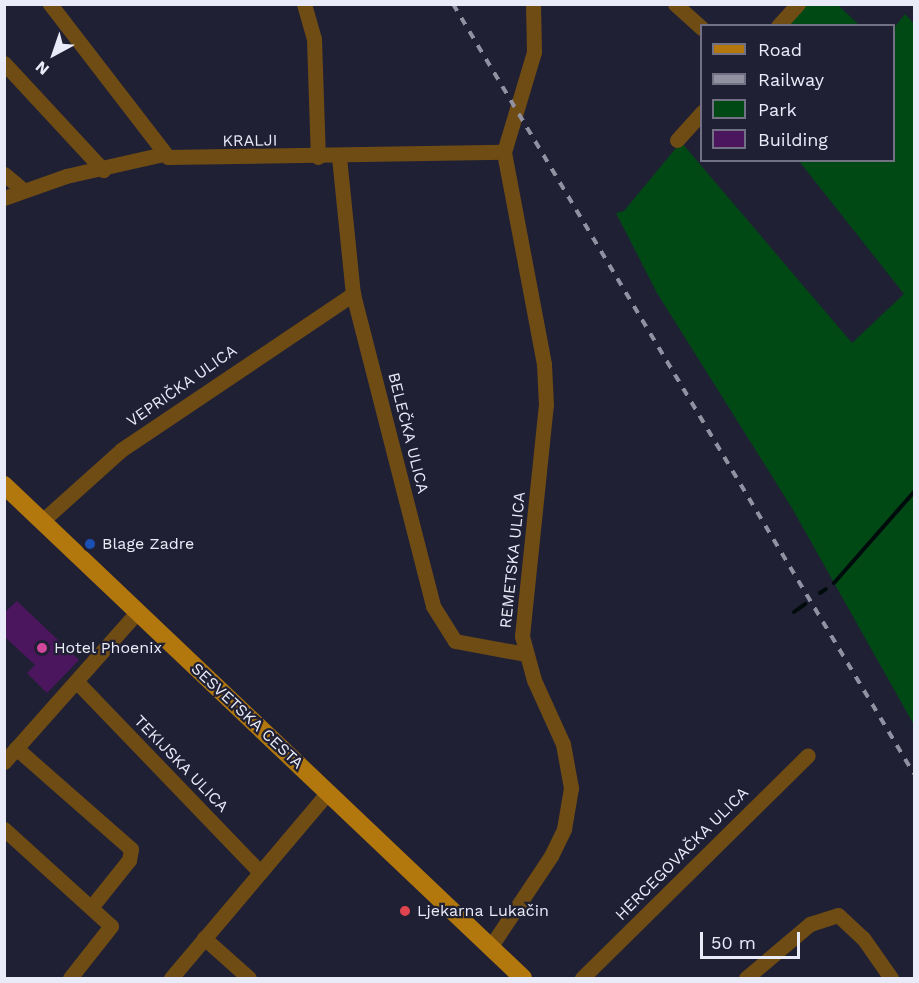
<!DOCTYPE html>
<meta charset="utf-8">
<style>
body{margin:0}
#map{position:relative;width:919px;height:983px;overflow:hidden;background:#202034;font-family:"Work Sans",sans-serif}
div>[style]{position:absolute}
.green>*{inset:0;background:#004915}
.stream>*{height:4px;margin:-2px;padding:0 2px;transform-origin:2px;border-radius:2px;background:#000b0c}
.building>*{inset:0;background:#4b165e}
.minor>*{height:15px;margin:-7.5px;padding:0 7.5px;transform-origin:7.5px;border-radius:7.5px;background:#6f4c14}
.major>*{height:18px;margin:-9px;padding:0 9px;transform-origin:9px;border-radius:9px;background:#b2770d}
.rail>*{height:4px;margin-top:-2px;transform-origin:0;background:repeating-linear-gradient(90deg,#9191a2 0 8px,transparent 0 16px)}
.dots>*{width:16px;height:16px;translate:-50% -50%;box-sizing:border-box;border:3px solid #202034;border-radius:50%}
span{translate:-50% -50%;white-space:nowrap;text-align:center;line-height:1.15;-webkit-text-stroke:4.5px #202034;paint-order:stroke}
.street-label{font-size:16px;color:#eaebf9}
.poi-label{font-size:16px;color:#eaebf9}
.left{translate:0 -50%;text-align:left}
.frame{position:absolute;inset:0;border:6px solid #eaebf9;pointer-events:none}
.legend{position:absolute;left:700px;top:24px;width:195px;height:138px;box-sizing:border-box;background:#202034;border:2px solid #717183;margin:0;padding:8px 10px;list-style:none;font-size:18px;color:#eaebf9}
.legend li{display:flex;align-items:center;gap:12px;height:30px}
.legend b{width:30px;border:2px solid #717183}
.north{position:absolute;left:24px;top:24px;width:60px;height:60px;-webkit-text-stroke:4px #202034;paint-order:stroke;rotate:220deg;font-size:16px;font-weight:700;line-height:24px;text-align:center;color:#eaebf9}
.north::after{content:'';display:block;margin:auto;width:21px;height:27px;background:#eaebf9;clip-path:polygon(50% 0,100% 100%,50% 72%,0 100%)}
.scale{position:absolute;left:700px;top:932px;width:100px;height:27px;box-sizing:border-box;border:3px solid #eaebf9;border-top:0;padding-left:8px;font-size:18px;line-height:21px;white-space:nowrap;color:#eaebf9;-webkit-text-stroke:4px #202034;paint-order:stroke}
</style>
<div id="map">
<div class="green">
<i style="clip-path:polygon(807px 4px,838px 5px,859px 25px,787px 26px)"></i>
<i style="clip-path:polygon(905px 14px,914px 24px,914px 725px,792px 508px,657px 293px,616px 213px,624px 211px,681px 142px,852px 343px,904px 294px,799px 161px,894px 160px,894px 28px)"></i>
</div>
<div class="stream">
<i style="left:834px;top:583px;width:121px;rotate:-48.7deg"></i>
<i style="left:820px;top:593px;width:7px;rotate:-34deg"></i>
<i style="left:794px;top:612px;width:14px;rotate:-36deg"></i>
</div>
<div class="building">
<i style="clip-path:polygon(17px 601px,79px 660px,47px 693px,27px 673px,35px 665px,4px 636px,4px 613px)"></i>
</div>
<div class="minor">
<i style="left:50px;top:4px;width:193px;rotate:52.4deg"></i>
<i style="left:168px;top:157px;width:336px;rotate:-0.9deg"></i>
<i style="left:304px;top:4px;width:36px;rotate:74deg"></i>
<i style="left:314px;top:39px;width:118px;rotate:88.1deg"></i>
<i style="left:675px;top:4px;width:36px;rotate:42deg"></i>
<i style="left:778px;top:26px;width:30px;rotate:-48deg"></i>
<i style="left:4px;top:63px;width:146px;rotate:47.2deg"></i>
<i style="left:677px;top:140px;width:38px;rotate:-48deg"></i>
<i style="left:339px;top:157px;width:138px;rotate:84.2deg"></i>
<i style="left:353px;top:294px;width:322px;rotate:75.6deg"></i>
<i style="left:433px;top:606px;width:41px;rotate:57.8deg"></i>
<i style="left:455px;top:641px;width:71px;rotate:10.5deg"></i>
<i style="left:4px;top:174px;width:25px;rotate:40deg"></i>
<i style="left:4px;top:198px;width:66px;rotate:-19.5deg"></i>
<i style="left:66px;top:176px;width:100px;rotate:-12.7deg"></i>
<i style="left:42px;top:521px;width:106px;rotate:-41.9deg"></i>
<i style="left:121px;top:450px;width:280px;rotate:-33.9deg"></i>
<i style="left:77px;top:682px;width:264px;rotate:46.1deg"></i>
<i style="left:16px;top:748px;width:153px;rotate:41.3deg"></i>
<i style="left:131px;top:849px;width:11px;rotate:100deg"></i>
<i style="left:129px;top:860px;width:58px;rotate:128.7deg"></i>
<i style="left:4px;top:762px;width:200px;rotate:-48.4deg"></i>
<i style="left:4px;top:829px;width:144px;rotate:42.2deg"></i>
<i style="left:111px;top:926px;width:66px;rotate:128.3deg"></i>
<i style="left:204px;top:938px;width:60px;rotate:41.6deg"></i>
<i style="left:491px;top:946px;width:108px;rotate:-56.3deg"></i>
<i style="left:551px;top:856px;width:30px;rotate:-64deg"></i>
<i style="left:564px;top:829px;width:42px;rotate:-80.3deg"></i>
<i style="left:571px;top:788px;width:45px;rotate:-100.3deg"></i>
<i style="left:563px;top:744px;width:70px;rotate:-114.4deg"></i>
<i style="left:534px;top:680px;width:46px;rotate:-105.3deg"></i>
<i style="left:522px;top:636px;width:232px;rotate:-84.1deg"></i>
<i style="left:546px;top:405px;width:41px;rotate:-92.8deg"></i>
<i style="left:544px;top:364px;width:216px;rotate:-100.7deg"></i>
<i style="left:504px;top:152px;width:104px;rotate:-73.3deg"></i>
<i style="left:534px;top:52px;width:48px;rotate:-91.2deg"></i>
<i style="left:171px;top:978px;width:243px;rotate:-49.8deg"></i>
<i style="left:582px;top:978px;width:317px;rotate:-44.6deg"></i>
<i style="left:746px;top:978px;width:84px;rotate:-40.2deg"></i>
<i style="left:810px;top:924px;width:29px;rotate:-18deg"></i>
<i style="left:838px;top:915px;width:34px;rotate:43deg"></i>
<i style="left:863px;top:938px;width:49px;rotate:55deg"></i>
</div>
<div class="major">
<i style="left:4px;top:485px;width:716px;rotate:43.53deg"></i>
</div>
<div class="rail">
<i style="left:453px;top:4px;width:897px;rotate:59.09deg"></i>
</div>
<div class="dots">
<i style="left:90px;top:544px;background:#1a4fb4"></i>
<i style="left:42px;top:648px;background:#d1479c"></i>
<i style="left:405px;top:911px;background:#e0444e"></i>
</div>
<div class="street-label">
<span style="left:250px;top:141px;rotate:-1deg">KRALJI</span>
<span style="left:182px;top:386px;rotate:-35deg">VEPRIČKA ULICA</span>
<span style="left:408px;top:433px;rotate:76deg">BELEČKA ULICA</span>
<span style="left:513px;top:560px;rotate:-84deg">REMETSKA ULICA</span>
<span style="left:247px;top:716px;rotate:43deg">SESVETSKA CESTA</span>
<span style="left:181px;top:764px;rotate:46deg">TEKIJSKA ULICA</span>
<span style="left:682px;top:854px;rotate:-45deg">HERCEGOVAČKA ULICA</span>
</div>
<div class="poi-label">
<span class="left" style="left:102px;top:544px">Blage Zadre</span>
<span class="left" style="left:54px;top:648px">Hotel Phoenix</span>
<span class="left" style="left:417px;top:911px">Ljekarna Lukačin</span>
</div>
<div class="frame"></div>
<ul class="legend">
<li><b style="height:8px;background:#b2770d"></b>Road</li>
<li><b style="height:8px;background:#9191a2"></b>Railway</li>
<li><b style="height:16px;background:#004915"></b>Park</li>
<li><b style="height:16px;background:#4b165e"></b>Building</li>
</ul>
<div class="north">N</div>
<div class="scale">50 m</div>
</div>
